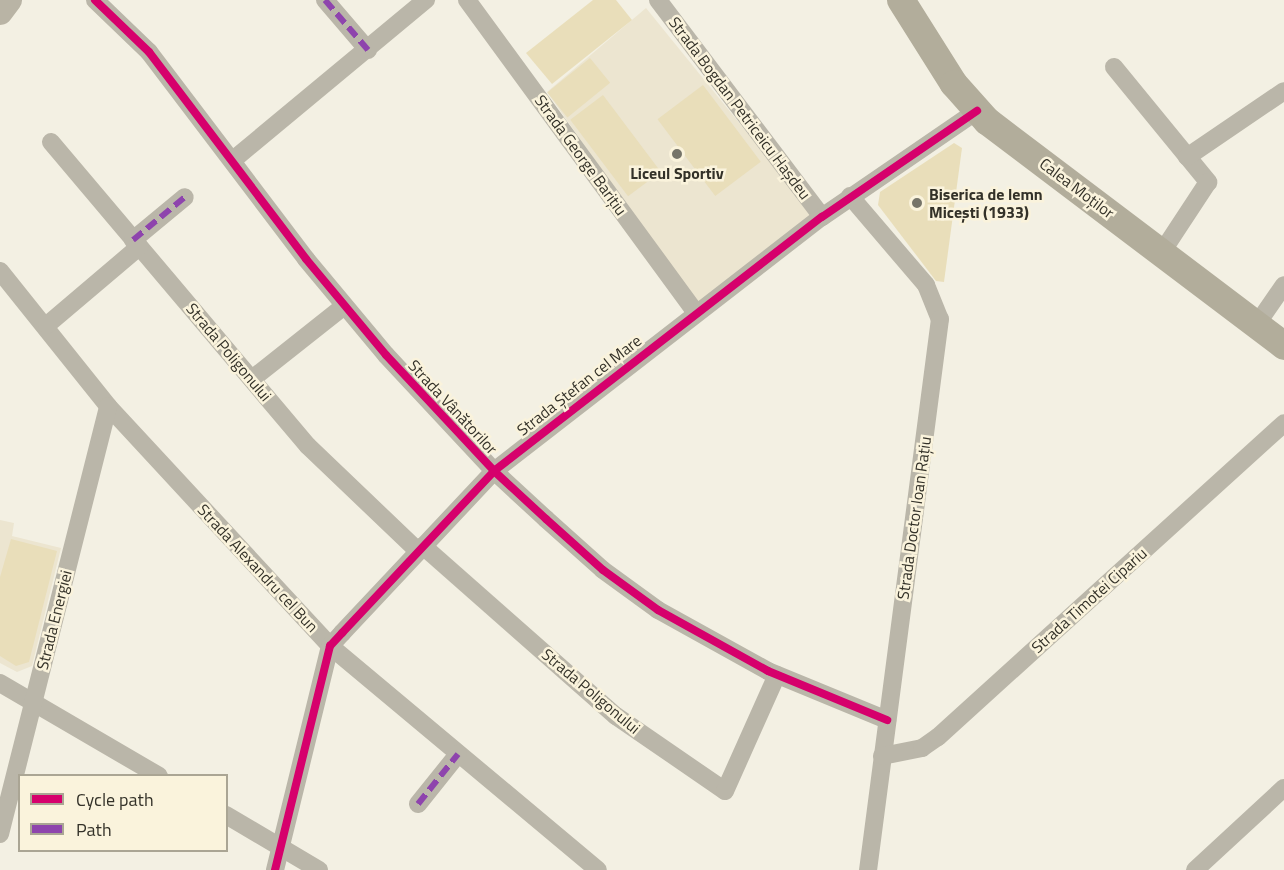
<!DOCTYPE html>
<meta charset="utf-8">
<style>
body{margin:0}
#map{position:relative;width:1284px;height:870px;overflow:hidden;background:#f3f0e3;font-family:"Titillium Web",sans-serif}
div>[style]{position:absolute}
.built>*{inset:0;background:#ece5d0}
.green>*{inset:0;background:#e9deba;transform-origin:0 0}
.street>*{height:18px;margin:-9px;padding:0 9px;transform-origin:9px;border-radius:9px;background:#bab6a9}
.secondary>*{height:26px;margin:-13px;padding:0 13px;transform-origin:13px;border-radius:13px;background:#b9b4a5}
.primary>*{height:28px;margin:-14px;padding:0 14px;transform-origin:14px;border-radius:14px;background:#b2ad9b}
.quiet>*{height:6px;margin-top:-3px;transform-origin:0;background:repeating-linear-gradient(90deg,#8e44ad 0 12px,transparent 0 18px)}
.cycleway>*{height:8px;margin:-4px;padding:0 4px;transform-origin:4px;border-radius:4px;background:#d6006c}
.dots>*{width:16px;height:16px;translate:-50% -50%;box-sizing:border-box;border:3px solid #faf3dc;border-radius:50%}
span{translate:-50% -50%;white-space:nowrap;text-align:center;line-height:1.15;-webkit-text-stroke:5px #faf3dc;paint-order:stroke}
.street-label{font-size:16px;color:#333128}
.poi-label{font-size:16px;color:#333128;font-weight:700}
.left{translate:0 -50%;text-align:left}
.legend{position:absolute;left:18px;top:774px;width:210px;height:78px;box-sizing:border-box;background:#faf3dc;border:2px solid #aaa594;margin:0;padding:8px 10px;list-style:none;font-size:18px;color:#333128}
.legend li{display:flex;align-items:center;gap:12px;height:30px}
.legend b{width:30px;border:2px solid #aaa594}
</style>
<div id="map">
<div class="built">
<i style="clip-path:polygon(646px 8px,814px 215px,696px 304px,547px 92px)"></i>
<i style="clip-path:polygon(0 520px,14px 523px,12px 536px,61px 548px,32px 666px,17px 672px,0 663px)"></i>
</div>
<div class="green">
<i style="clip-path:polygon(593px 0,616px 0,632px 20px,552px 84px,526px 53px)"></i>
<i style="left:590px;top:58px;width:32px;height:55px;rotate:51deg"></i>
<i style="left:703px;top:85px;width:96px;height:57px;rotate:53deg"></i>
<i style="left:603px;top:95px;width:96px;height:41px;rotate:53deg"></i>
<i style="clip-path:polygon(954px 143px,962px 148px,944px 282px,936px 281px,878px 205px,880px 192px)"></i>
<i style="clip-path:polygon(11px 539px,57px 551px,29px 662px,16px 666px,0 656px,0 577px)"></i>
</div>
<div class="street">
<i style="left:95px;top:0;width:75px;rotate:43.9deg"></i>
<i style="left:149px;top:52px;width:260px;rotate:52.8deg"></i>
<i style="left:306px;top:259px;width:125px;rotate:50.2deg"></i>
<i style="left:386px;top:355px;width:158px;rotate:47deg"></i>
<i style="left:494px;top:471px;width:71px;rotate:42.7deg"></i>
<i style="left:546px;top:519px;width:76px;rotate:41.8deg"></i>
<i style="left:603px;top:570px;width:68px;rotate:36deg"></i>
<i style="left:658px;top:610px;width:126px;rotate:29deg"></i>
<i style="left:768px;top:671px;width:129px;rotate:22.4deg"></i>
<i style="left:325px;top:0;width:66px;rotate:49.3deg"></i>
<i style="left:467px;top:0;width:386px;rotate:53.8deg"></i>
<i style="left:658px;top:0;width:272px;rotate:52.9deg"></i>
<i style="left:1114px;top:67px;width:149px;rotate:50.7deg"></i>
<i style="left:1208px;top:182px;width:84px;rotate:123.3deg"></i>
<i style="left:51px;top:142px;width:398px;rotate:49.8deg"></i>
<i style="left:308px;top:446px;width:152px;rotate:43.7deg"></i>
<i style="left:1187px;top:157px;width:117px;rotate:-34.2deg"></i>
<i style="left:233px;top:160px;width:251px;rotate:-39.7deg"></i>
<i style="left:850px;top:196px;width:117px;rotate:49.5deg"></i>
<i style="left:926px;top:285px;width:37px;rotate:68deg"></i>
<i style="left:940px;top:319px;width:556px;rotate:97.44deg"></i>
<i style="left:133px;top:240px;width:67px;rotate:-39.6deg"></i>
<i style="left:0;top:271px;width:173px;rotate:51.3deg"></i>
<i style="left:108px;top:406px;width:327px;rotate:47.2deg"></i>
<i style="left:330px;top:646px;width:349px;rotate:39.9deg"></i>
<i style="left:1257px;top:324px;width:47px;rotate:-55.3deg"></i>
<i style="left:47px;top:325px;width:121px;rotate:-40.3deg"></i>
<i style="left:252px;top:379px;width:117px;rotate:-38.4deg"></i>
<i style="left:423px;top:546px;width:257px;rotate:41.4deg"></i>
<i style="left:616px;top:716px;width:132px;rotate:34.5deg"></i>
<i style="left:725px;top:791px;width:127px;rotate:-65.9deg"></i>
<i style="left:0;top:683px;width:184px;rotate:30.3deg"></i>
<i style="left:882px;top:756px;width:41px;rotate:-11.3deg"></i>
<i style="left:922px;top:748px;width:19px;rotate:-35deg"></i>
<i style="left:938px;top:737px;width:467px;rotate:-42.2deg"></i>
<i style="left:418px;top:804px;width:64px;rotate:-51.3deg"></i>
<i style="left:226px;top:815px;width:108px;rotate:30.6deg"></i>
<i style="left:0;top:834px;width:441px;rotate:-75.8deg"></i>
<i style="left:275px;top:870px;width:231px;rotate:-76.2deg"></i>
<i style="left:330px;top:646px;width:18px;rotate:-47deg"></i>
<i style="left:342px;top:633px;width:222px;rotate:-46.8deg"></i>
<i style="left:494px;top:471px;width:415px;rotate:-37.8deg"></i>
<i style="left:822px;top:217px;width:188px;rotate:-34.4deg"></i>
<i style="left:1195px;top:870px;width:121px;rotate:-42.7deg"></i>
</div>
<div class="secondary">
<i style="left:0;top:12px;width:15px;rotate:-53deg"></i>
</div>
<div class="primary">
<i style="left:901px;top:0;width:99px;rotate:57.8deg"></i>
<i style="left:954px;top:84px;width:50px;rotate:48.3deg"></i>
<i style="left:987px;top:121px;width:373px;rotate:37.1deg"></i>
</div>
<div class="quiet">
<i style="left:325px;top:0;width:66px;rotate:49.3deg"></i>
<i style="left:133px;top:240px;width:67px;rotate:-39.6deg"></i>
<i style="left:418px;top:804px;width:64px;rotate:-51.3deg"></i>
</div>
<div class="cycleway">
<i style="left:95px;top:0;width:75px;rotate:43.9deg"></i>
<i style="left:149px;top:52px;width:260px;rotate:52.8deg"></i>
<i style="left:306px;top:259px;width:125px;rotate:50.2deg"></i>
<i style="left:386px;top:355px;width:158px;rotate:47deg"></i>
<i style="left:494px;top:471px;width:71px;rotate:42.7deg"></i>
<i style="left:546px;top:519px;width:76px;rotate:41.8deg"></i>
<i style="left:603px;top:570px;width:68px;rotate:36deg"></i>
<i style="left:658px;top:610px;width:126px;rotate:29deg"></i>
<i style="left:768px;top:671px;width:129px;rotate:22.4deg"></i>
<i style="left:275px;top:870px;width:231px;rotate:-76.2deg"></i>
<i style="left:330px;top:646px;width:18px;rotate:-47deg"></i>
<i style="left:342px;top:633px;width:222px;rotate:-46.8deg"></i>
<i style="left:494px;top:471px;width:415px;rotate:-37.8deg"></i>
<i style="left:822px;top:217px;width:188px;rotate:-34.4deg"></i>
</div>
<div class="dots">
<i style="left:677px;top:154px;background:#767469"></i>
<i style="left:917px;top:203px;background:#767469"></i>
</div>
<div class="street-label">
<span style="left:740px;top:108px;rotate:53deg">Strada Bogdan Petriceicu Hașdeu</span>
<span style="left:581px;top:155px;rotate:54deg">Strada George Barițiu</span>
<span style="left:1077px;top:188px;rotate:37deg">Calea Moților</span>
<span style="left:229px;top:352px;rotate:50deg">Strada Poligonului</span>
<span style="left:579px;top:385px;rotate:-38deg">Strada Ștefan cel Mare</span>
<span style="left:453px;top:407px;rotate:47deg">Strada Vânătorilor</span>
<span style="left:914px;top:518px;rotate:-82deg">Strada Doctor Ioan Rațiu</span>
<span style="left:258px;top:568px;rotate:47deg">Strada Alexandru cel Bun</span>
<span style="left:1089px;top:600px;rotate:-42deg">Strada Timotei Cipariu</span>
<span style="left:54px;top:620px;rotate:-76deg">Strada Energiei</span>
<span style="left:591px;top:691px;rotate:40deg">Strada Poligonului</span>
</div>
<div class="poi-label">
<span style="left:677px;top:173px">Liceul Sportiv</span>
<span class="left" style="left:929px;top:203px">Biserica de lemn<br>Micești (1933)</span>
</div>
<ul class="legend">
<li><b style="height:8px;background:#d6006c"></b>Cycle path</li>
<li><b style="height:8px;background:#8e44ad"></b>Path</li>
</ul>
</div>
